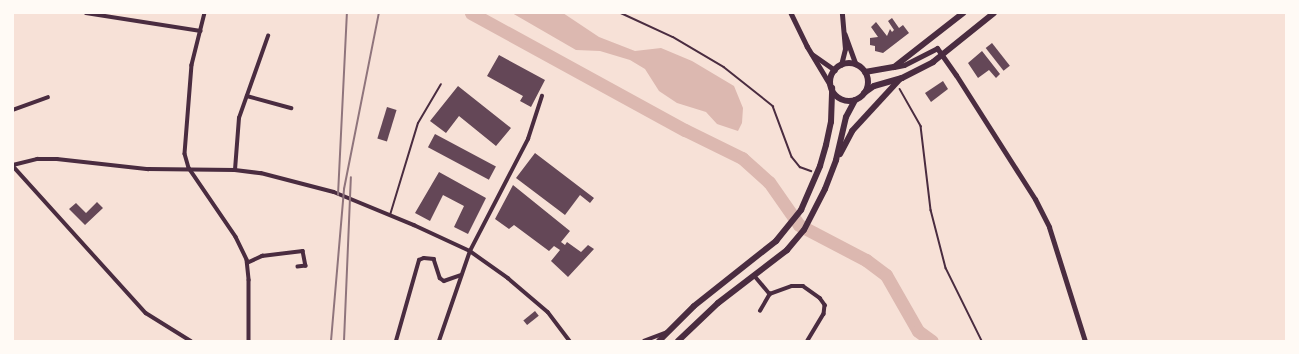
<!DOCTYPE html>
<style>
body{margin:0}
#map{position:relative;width:1299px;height:354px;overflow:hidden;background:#f7e1d7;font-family:Bitter,serif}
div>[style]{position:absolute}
.water>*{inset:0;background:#dcb8b0}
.river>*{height:13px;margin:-6.5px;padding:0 6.5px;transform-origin:6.5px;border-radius:6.5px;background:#dcb8b0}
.building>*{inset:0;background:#644757;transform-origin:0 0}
.path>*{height:1.5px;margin:-0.75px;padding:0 0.75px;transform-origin:0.75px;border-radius:0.75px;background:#4a2c40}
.service>*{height:2px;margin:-1px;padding:0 1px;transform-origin:1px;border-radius:1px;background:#4a2c40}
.minor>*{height:3.5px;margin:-1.75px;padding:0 1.75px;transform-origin:1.75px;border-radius:1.75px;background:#4a2c40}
.tertiary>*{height:4.5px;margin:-2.25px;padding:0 2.25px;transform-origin:2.25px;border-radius:2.25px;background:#4a2c40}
.secondary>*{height:5px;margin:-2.5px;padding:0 2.5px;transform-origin:2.5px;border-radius:2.5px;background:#4a2c40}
.primary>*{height:6px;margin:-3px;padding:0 3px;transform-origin:3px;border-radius:3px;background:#4a2c40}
.primary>.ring{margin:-3px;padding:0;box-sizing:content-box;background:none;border:6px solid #4a2c40;border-radius:50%}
.rail>*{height:2px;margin:-1px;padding:0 1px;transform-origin:1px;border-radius:1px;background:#8f747c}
span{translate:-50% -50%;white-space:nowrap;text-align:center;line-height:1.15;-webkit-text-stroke:3.5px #fffaf5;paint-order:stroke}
.frame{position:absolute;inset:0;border:14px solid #fffaf5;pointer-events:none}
</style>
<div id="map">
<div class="water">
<i style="clip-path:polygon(512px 13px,563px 13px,599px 37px,635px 51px,661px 48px,692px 61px,734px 86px,743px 108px,742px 123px,738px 131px,717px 124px,706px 112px,677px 103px,659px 91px,645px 69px,630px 60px,600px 51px,576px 50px)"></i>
</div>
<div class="river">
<i style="left:471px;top:13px;width:244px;rotate:28.7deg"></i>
<i style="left:685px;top:130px;width:64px;rotate:26.2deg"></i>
<i style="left:742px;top:158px;width:36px;rotate:42deg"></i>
<i style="left:769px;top:182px;width:52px;rotate:55.1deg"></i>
<i style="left:799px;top:225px;width:76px;rotate:27.6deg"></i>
<i style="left:866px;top:260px;width:25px;rotate:37deg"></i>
<i style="left:886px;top:275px;width:64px;rotate:60.3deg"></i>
<i style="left:918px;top:331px;width:17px;rotate:36deg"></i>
</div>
<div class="building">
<i style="clip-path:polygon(892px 18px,899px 28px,903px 25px,909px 33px,883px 53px,875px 51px,875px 46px,870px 45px,870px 38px,878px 37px,871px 27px,876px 22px,887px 36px,890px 29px,892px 32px,894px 30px,888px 21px)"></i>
<i style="left:992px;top:43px;width:29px;height:8px;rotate:52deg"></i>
<i style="clip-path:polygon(982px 51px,1000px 74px,996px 78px,989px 70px,978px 78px,968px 63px)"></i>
<i style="clip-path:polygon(499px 55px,545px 80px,531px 107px,520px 101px,523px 96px,487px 76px)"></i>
<i style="clip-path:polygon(943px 81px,948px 89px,931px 102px,925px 93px)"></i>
<i style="clip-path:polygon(458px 86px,511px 128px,496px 146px,459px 116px,446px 133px,430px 121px)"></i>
<i style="left:387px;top:107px;width:10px;height:33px;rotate:17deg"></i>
<i style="left:435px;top:134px;width:69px;height:15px;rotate:28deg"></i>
<i style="clip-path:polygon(535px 153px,594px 198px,590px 203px,580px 195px,565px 215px,516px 178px)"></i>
<i style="clip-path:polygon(439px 172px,486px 198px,468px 234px,454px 227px,464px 206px,443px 195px,430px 221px,415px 213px)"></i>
<i style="clip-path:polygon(513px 185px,570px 231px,561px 242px,565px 245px,567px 242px,581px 252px,588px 245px,594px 249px,568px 277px,551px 261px,560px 250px,554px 246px,549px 251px,514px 225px,509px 229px,495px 219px)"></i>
<i style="clip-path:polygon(97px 202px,103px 208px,85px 225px,69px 209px,76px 203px,86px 213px)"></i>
<i style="left:535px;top:311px;width:6px;height:15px;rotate:51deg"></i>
</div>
<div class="path">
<i style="left:621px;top:13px;width:57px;rotate:24.8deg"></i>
<i style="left:673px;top:37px;width:59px;rotate:30.5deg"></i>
<i style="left:724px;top:67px;width:63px;rotate:38.5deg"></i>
<i style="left:773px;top:106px;width:54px;rotate:69.6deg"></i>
<i style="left:792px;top:157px;width:13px;rotate:51deg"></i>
<i style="left:800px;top:167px;width:12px;rotate:20deg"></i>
<i style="left:900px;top:89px;width:43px;rotate:60.4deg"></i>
<i style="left:921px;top:126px;width:85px;rotate:83.2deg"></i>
<i style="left:931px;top:210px;width:60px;rotate:75.5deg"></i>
<i style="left:946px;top:268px;width:81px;rotate:63.7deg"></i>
</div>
<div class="service">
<i style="left:390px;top:215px;width:96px;rotate:-73.1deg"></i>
<i style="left:418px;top:123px;width:45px;rotate:-59.5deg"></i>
</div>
<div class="minor">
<i style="left:86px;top:13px;width:116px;rotate:8.9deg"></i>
<i style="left:205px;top:13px;width:54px;rotate:104deg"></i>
<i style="left:192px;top:65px;width:89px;rotate:94.5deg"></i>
<i style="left:185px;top:154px;width:15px;rotate:74deg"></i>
<i style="left:189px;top:168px;width:83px;rotate:55.7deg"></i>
<i style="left:236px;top:237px;width:25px;rotate:64deg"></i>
<i style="left:247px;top:260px;width:20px;rotate:84deg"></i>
<i style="left:249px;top:280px;width:61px;rotate:90deg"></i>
<i style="left:247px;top:96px;width:46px;rotate:15.3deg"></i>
<i style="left:13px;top:110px;width:37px;rotate:-20deg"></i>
<i style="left:13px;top:165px;width:25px;rotate:-14deg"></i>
<i style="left:37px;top:159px;width:20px"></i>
<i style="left:57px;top:159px;width:92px;rotate:6.3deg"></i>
<i style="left:148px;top:169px;width:87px;rotate:0.7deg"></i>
<i style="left:235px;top:170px;width:26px;rotate:7deg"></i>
<i style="left:261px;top:173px;width:75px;rotate:14.6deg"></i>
<i style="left:334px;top:192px;width:87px;rotate:22.4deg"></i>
<i style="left:414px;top:225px;width:62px;rotate:24.9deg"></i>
<i style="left:470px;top:251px;width:47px;rotate:35.4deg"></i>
<i style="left:508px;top:278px;width:52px;rotate:40.4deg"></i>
<i style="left:548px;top:312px;width:36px;rotate:53deg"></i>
<i style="left:13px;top:166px;width:198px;rotate:47.9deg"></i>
<i style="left:146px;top:313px;width:53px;rotate:31.9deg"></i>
<i style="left:235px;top:170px;width:52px;rotate:-85.6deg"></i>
<i style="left:239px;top:118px;width:87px;rotate:-70.5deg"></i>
<i style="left:247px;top:263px;width:17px;rotate:-25deg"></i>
<i style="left:262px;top:256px;width:41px;rotate:-7deg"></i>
<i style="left:303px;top:251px;width:15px;rotate:79deg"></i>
<i style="left:306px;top:266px;width:8px;rotate:173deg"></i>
<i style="left:754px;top:275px;width:25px;rotate:50deg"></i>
<i style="left:770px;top:294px;width:23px;rotate:-20deg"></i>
<i style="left:792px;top:286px;width:11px"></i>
<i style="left:803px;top:286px;width:21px;rotate:35deg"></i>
<i style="left:820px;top:298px;width:9px;rotate:54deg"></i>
<i style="left:825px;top:305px;width:9px;rotate:96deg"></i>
<i style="left:824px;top:314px;width:31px;rotate:121deg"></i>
<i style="left:760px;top:311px;width:20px;rotate:-60deg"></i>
<i style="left:396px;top:341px;width:84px;rotate:-74.1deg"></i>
<i style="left:419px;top:260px;width:5px;rotate:-22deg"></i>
<i style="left:424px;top:258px;width:10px;rotate:6deg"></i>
<i style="left:434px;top:259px;width:20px;rotate:72deg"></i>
<i style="left:440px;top:278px;width:5px;rotate:37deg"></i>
<i style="left:444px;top:281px;width:18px;rotate:-19deg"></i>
<i style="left:439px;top:341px;width:95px;rotate:-71deg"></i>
<i style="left:470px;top:251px;width:126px;rotate:-62.6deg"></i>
<i style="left:528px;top:139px;width:45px;rotate:-72deg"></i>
<i style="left:644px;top:341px;width:25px;rotate:-21deg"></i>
</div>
<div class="tertiary">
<i style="left:791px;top:13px;width:37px;rotate:64deg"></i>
<i style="left:807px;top:46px;width:47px;rotate:59deg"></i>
<i style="left:845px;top:34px;width:32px;rotate:70deg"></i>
<i style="left:812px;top:54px;width:28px;rotate:35deg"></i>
<i style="left:841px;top:65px;width:16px;rotate:-76deg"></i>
<i style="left:845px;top:49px;width:36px;rotate:-95deg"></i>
</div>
<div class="secondary">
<i style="left:894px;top:67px;width:10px;rotate:-11deg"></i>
<i style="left:904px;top:65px;width:37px;rotate:-27deg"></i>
<i style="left:937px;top:48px;width:33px;rotate:55deg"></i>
<i style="left:956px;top:75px;width:147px;rotate:57.5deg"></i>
<i style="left:1035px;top:199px;width:31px;rotate:63deg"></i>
<i style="left:1049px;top:227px;width:120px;rotate:72.5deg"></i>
</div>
<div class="primary">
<i class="ring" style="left:830px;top:63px;width:32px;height:32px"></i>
<i style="left:865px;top:72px;width:29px;rotate:-10deg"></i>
<i style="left:894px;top:67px;width:88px;rotate:-38deg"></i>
<i style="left:864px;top:93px;width:12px;rotate:-35deg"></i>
<i style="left:874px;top:86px;width:29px;rotate:-16deg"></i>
<i style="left:902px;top:78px;width:35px;rotate:-27deg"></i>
<i style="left:933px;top:62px;width:78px;rotate:-38.8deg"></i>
<i style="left:840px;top:154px;width:26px;rotate:-62deg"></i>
<i style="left:852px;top:131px;width:71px;rotate:-47.3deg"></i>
<i style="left:659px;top:341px;width:49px;rotate:-45deg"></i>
<i style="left:694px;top:306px;width:105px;rotate:-38.4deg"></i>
<i style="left:776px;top:241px;width:40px;rotate:-51deg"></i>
<i style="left:801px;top:210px;width:48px;rotate:-66.6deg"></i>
<i style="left:820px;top:166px;width:22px;rotate:-74deg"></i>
<i style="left:826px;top:145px;width:24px;rotate:-78deg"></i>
<i style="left:831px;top:122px;width:34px;rotate:-88deg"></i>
<i style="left:678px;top:341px;width:55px;rotate:-43.5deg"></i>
<i style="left:718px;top:303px;width:87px;rotate:-37.5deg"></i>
<i style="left:787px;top:250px;width:26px;rotate:-50deg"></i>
<i style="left:804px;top:230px;width:46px;rotate:-62.9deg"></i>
<i style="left:825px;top:189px;width:31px;rotate:-69deg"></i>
<i style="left:836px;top:160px;width:44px;rotate:-76.9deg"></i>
<i style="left:846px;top:117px;width:19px;rotate:-62deg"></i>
</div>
<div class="rail">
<i style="left:338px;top:195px;width:182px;rotate:-87.2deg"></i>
<i style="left:331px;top:341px;width:153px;rotate:-85.1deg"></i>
<i style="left:344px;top:189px;width:179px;rotate:-78.8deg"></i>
<i style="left:344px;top:341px;width:164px;rotate:-87.6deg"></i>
</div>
<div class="frame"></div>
</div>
